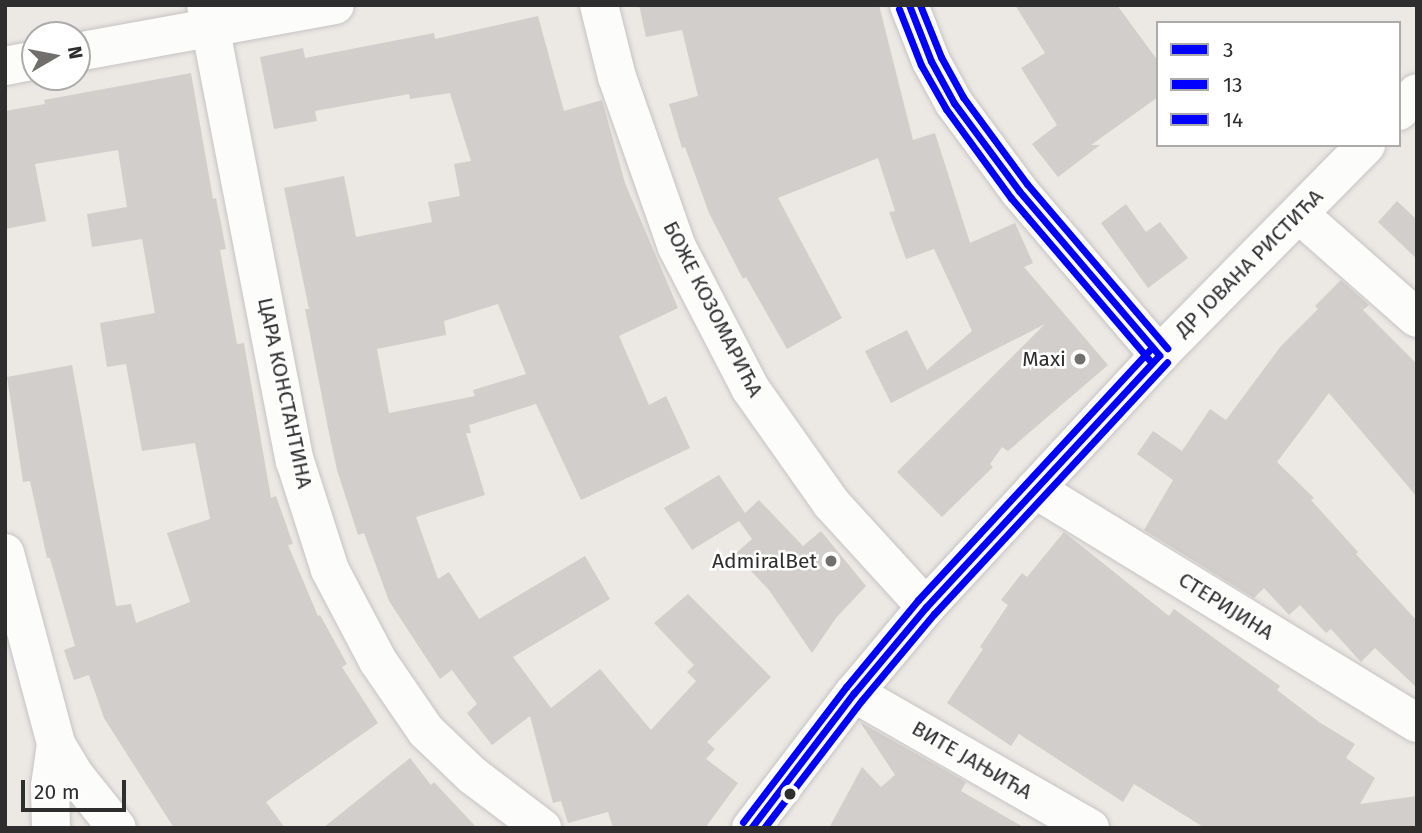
<!DOCTYPE html>
<meta charset="utf-8">
<style>
body{margin:0}
#map{position:relative;width:1422px;height:833px;overflow:hidden;background:#ece8e4;font-family:"Fira Sans",sans-serif}
div>[style]{position:absolute}
.building>*{inset:0;background:#d1cecb}
.roads{filter:drop-shadow(0 0 2px #c5c4c5) drop-shadow(0 0 2px #c5c4c5)}
.minor>*{height:38px;margin:-19px;padding:0 19px;transform-origin:19px;border-radius:19px;background:#fcfcfb}
.bus-1>*{height:7px;margin:-3.5px;padding:0 3.5px;transform-origin:3.5px;border-radius:3.5px;background:#00f}
.bus-2>*{height:7px;margin:-3.5px;padding:0 3.5px;transform-origin:3.5px;border-radius:3.5px;background:#00f}
.bus-3>*{height:7px;margin:-3.5px;padding:0 3.5px;transform-origin:3.5px;border-radius:3.5px;background:#00f}
.dots>*{width:19px;height:19px;translate:-50% -50%;box-sizing:border-box;border:4px solid #fff;border-radius:50%}
span{translate:-50% -50%;white-space:nowrap;text-align:center;line-height:1.15;-webkit-text-stroke:5px #fff;paint-order:stroke}
.street-label{font-size:21px;color:#2e2e2e}
.poi-label{font-size:21px;color:#2e2e2e}
.right{translate:-100% -50%;text-align:right}
.frame{position:absolute;inset:0;border:7px solid #2e2e2e;pointer-events:none}
.legend{position:absolute;left:1156px;top:21px;width:245px;height:126px;box-sizing:border-box;background:#fff;border:2px solid #ababab;margin:0;padding:9px 12px;list-style:none;font-size:21px;color:#2e2e2e}
.legend li{display:flex;align-items:center;gap:14px;height:35px}
.legend b{width:35px;border:2px solid #ababab}
.north{position:absolute;left:21px;top:21px;width:70px;height:70px;box-sizing:border-box;background:#fff;border:2px solid #ababab;border-radius:50%;rotate:80deg;font-size:19px;font-weight:700;line-height:28px;text-align:center;color:#2e2e2e}
.north::after{content:'';display:block;margin:auto;width:24px;height:32px;background:#706f6e;clip-path:polygon(50% 0,100% 100%,50% 72%,0 100%)}
.scale{position:absolute;left:21px;top:780px;width:105px;height:32px;box-sizing:border-box;border:4px solid #2e2e2e;border-top:0;padding-left:9px;font-size:21px;line-height:24px;white-space:nowrap;color:#2e2e2e;-webkit-text-stroke:5px #fff;paint-order:stroke}
</style>
<div id="map">
<div class="building">
<i style="clip-path:polygon(639px 5px,879px 5px,913px 140px,935px 133px,970px 243px,1015px 223px,1033px 263px,1024px 267px,1108px 365px,1008px 451px,1002px 447px,990px 464px,993px 467px,942px 517px,897px 472px,1045px 324px,891px 403px,865px 351px,907px 330px,927px 370px,972px 331px,934px 249px,906px 259px,889px 212px,895px 211px,878px 158px,778px 198px,842px 318px,787px 349px,746px 277px,743px 279px,709px 213px,685px 147px,682px 148px,669px 104px,698px 96px,682px 30px,646px 37px)"></i>
<i style="clip-path:polygon(1015px 5px,1117px 5px,1158px 61px,1158px 97px,1091px 145px,1100px 145px,1058px 177px,1032px 144px,1057px 125px,1021px 68px,1045px 53px)"></i>
<i style="clip-path:polygon(evenodd,538px 16px,564px 111px,602px 100px,625px 183px,678px 308px,619px 336px,649px 405px,666px 396px,690px 448px,581px 500px,536px 404px,469px 425px,471px 433px,466px 433px,485px 495px,416px 517px,438px 579px,449px 572px,479px 619px,585px 556px,610px 599px,513px 657px,551px 708px,600px 669px,651px 730px,696px 681px,687px 672px,694px 665px,654px 623px,688px 594px,771px 677px,707px 742px,715px 749px,706px 759px,738px 783px,705px 828px,613px 828px,608px 812px,568px 823px,561px 801px,553px 803px,530px 716px,492px 745px,467px 713px,477px 704px,452px 670px,440px 679px,389px 601px,364px 533px,358px 535px,337px 470px,328px 428px,305px 309px,309px 309px,284px 188px,344px 176px,356px 237px,432px 222px,428px 202px,460px 196px,454px 164px,471px 161px,450px 93px,410px 99px,409px 94px,315px 111px,317px 121px,274px 129px,260px 57px,303px 48px,305px 58px,434px 33px,435px 39px,538px 16px,498px 304px,526px 374px,473px 390px,475px 396px,389px 413px,377px 349px,446px 335px,444px 321px,498px 304px)"></i>
<i style="clip-path:polygon(191px 73px,213px 199px,216px 198px,226px 249px,220px 250px,237px 344px,244px 343px,271px 498px,276px 496px,293px 544px,288px 545px,318px 616px,320px 615px,347px 664px,342px 667px,378px 723px,266px 802px,285px 828px,174px 828px,104px 718px,89px 675px,74px 680px,64px 650px,75px 646px,50px 558px,47px 558px,30px 481px,23px 482px,7px 377px,72px 365px,116px 606px,131px 604px,136px 623px,190px 602px,167px 533px,210px 519px,195px 443px,142px 451px,126px 364px,107px 367px,100px 323px,155px 313px,142px 239px,92px 247px,87px 214px,127px 207px,118px 150px,35px 164px,46px 221px,5px 229px,5px 111px,45px 104px,44px 100px)"></i>
<i style="clip-path:polygon(1397px 201px,1417px 220px,1417px 259px,1378px 222px)"></i>
<i style="clip-path:polygon(1126px 204px,1146px 232px,1160px 222px,1188px 258px,1148px 288px,1101px 223px)"></i>
<i style="clip-path:polygon(1341px 280px,1369px 305px,1363px 310px,1417px 364px,1417px 497px,1329px 393px,1277px 462px,1314px 498px,1311px 500px,1358px 552px,1356px 554px,1417px 621px,1417px 688px,1375px 648px,1361px 662px,1331px 629px,1326px 633px,1300px 605px,1289px 615px,1264px 588px,1254px 598px,1144px 530px,1173px 480px,1137px 454px,1153px 431px,1182px 451px,1210px 409px,1226px 420px,1281px 346px,1318px 309px,1315px 306px)"></i>
<i style="clip-path:polygon(719px 475px,745px 513px,759px 500px,803px 546px,821px 531px,866px 586px,836px 618px,812px 653px,769px 590px,735px 554px,752px 539px,739px 521px,692px 550px,664px 508px)"></i>
<i style="clip-path:polygon(1064px 532px,1169px 616px,1174px 609px,1280px 686px,1277px 690px,1319px 722px,1355px 744px,1346px 758px,1375px 778px,1360px 804px,1417px 796px,1417px 828px,1205px 828px,1134px 784px,1123px 802px,1019px 734px,1011px 746px,947px 703px,983px 649px,980px 647px,1008px 605px,1001px 600px,1022px 573px,1027px 577px)"></i>
<i style="clip-path:polygon(860px 722px,966px 782px,961px 791px,1025px 828px,829px 828px,862px 767px,881px 787px,895px 775px)"></i>
<i style="clip-path:polygon(410px 758px,431px 785px,434px 782px,477px 828px,323px 828px)"></i>
</div>
<div class="roads">
<div class="minor">
<i style="left:206px;top:5px;width:465px;rotate:79deg"></i>
<i style="left:295px;top:461px;width:114px;rotate:72.2deg"></i>
<i style="left:330px;top:570px;width:103px;rotate:62.2deg"></i>
<i style="left:378px;top:661px;width:85px;rotate:55.6deg"></i>
<i style="left:426px;top:731px;width:64px;rotate:43.7deg"></i>
<i style="left:472px;top:775px;width:88px;rotate:37.1deg"></i>
<i style="left:599px;top:5px;width:74px;rotate:76deg"></i>
<i style="left:617px;top:77px;width:180px;rotate:70.6deg"></i>
<i style="left:677px;top:247px;width:159px;rotate:62.6deg"></i>
<i style="left:750px;top:388px;width:141px;rotate:54.8deg"></i>
<i style="left:831px;top:503px;width:141px;rotate:47.6deg"></i>
<i style="left:909px;top:5px;width:60px;rotate:68.6deg"></i>
<i style="left:931px;top:61px;width:48px;rotate:61.3deg"></i>
<i style="left:954px;top:103px;width:109px;rotate:53.5deg"></i>
<i style="left:1019px;top:191px;width:216px;rotate:49.5deg"></i>
<i style="left:77px;top:52px;width:262px;rotate:-10.3deg"></i>
<i style="left:5px;top:66px;width:31px;rotate:-11deg"></i>
<i style="left:1399px;top:111px;width:25px;rotate:-45deg"></i>
<i style="left:1299px;top:214px;width:157px;rotate:41.4deg"></i>
<i style="left:1035px;top:489px;width:448px;rotate:31.5deg"></i>
<i style="left:5px;top:553px;width:198px;rotate:75deg"></i>
<i style="left:56px;top:744px;width:39px;rotate:59deg"></i>
<i style="left:76px;top:777px;width:65px;rotate:51.2deg"></i>
<i style="left:854px;top:693px;width:272px;rotate:29.8deg"></i>
<i style="left:51px;top:828px;width:42px;rotate:-91.4deg"></i>
<i style="left:50px;top:786px;width:42px;rotate:-81.9deg"></i>
<i style="left:751px;top:828px;width:170px;rotate:-52.7deg"></i>
<i style="left:854px;top:693px;width:112px;rotate:-50.1deg"></i>
<i style="left:926px;top:607px;width:343px;rotate:-47.2deg"></i>
<i style="left:1159px;top:355px;width:295px;rotate:-45.4deg"></i>
</div>
</div>
<div class="bus-1">
<i style="left:909px;top:5px;width:60px;rotate:68.6deg"></i>
<i style="left:931px;top:61px;width:48px;rotate:61.3deg"></i>
<i style="left:954px;top:103px;width:109px;rotate:53.5deg"></i>
<i style="left:1019px;top:191px;width:216px;rotate:49.5deg"></i>
<i style="left:751px;top:828px;width:170px;rotate:-52.7deg"></i>
<i style="left:854px;top:693px;width:112px;rotate:-50.1deg"></i>
<i style="left:926px;top:607px;width:343px;rotate:-47.2deg"></i>
</div>
<div class="bus-2">
<i style="left:899px;top:9px;width:60px;rotate:68.6deg"></i>
<i style="left:921px;top:65px;width:51px;rotate:60.4deg"></i>
<i style="left:946px;top:109px;width:110px;rotate:53.9deg"></i>
<i style="left:1011px;top:198px;width:216px;rotate:49.5deg"></i>
<i style="left:764px;top:828px;width:161px;rotate:-52.6deg"></i>
<i style="left:862px;top:700px;width:112px;rotate:-50.1deg"></i>
<i style="left:934px;top:614px;width:343px;rotate:-47.2deg"></i>
</div>
<div class="bus-3">
<i style="left:920px;top:5px;width:56px;rotate:68deg"></i>
<i style="left:941px;top:57px;width:46px;rotate:61.2deg"></i>
<i style="left:963px;top:97px;width:108px;rotate:53.7deg"></i>
<i style="left:1027px;top:184px;width:216px;rotate:49.5deg"></i>
<i style="left:743px;top:822px;width:170px;rotate:-52.7deg"></i>
<i style="left:846px;top:687px;width:113px;rotate:-50.4deg"></i>
<i style="left:918px;top:600px;width:343px;rotate:-47.2deg"></i>
</div>
<div class="dots">
<i style="left:1080px;top:359px;background:#706f6e"></i>
<i style="left:831px;top:561px;background:#706f6e"></i>
<i style="left:790px;top:794px;background:#2e2e2e"></i>
</div>
<div class="street-label">
<span style="left:1249px;top:263px;rotate:-45deg">ДР ЈОВАНА РИСТИЋА</span>
<span style="left:713px;top:309px;rotate:63deg">БОЖЕ КОЗОМАРИЋА</span>
<span style="left:285px;top:393px;rotate:78deg">ЦАРА КОНСТАНТИНА</span>
<span style="left:1226px;top:606px;rotate:32deg">СТЕРИЈИНА</span>
<span style="left:972px;top:760px;rotate:30deg">ВИТЕ ЈАЊИЋА</span>
</div>
<div class="poi-label">
<span class="right" style="left:1066px;top:359px">Maxi</span>
<span class="right" style="left:817px;top:561px">AdmiralBet</span>
</div>
<div class="frame"></div>
<ul class="legend">
<li><b style="height:9px;background:#00f"></b>3</li>
<li><b style="height:9px;background:#00f"></b>13</li>
<li><b style="height:9px;background:#00f"></b>14</li>
</ul>
<div class="north">N</div>
<div class="scale">20 m</div>
</div>
